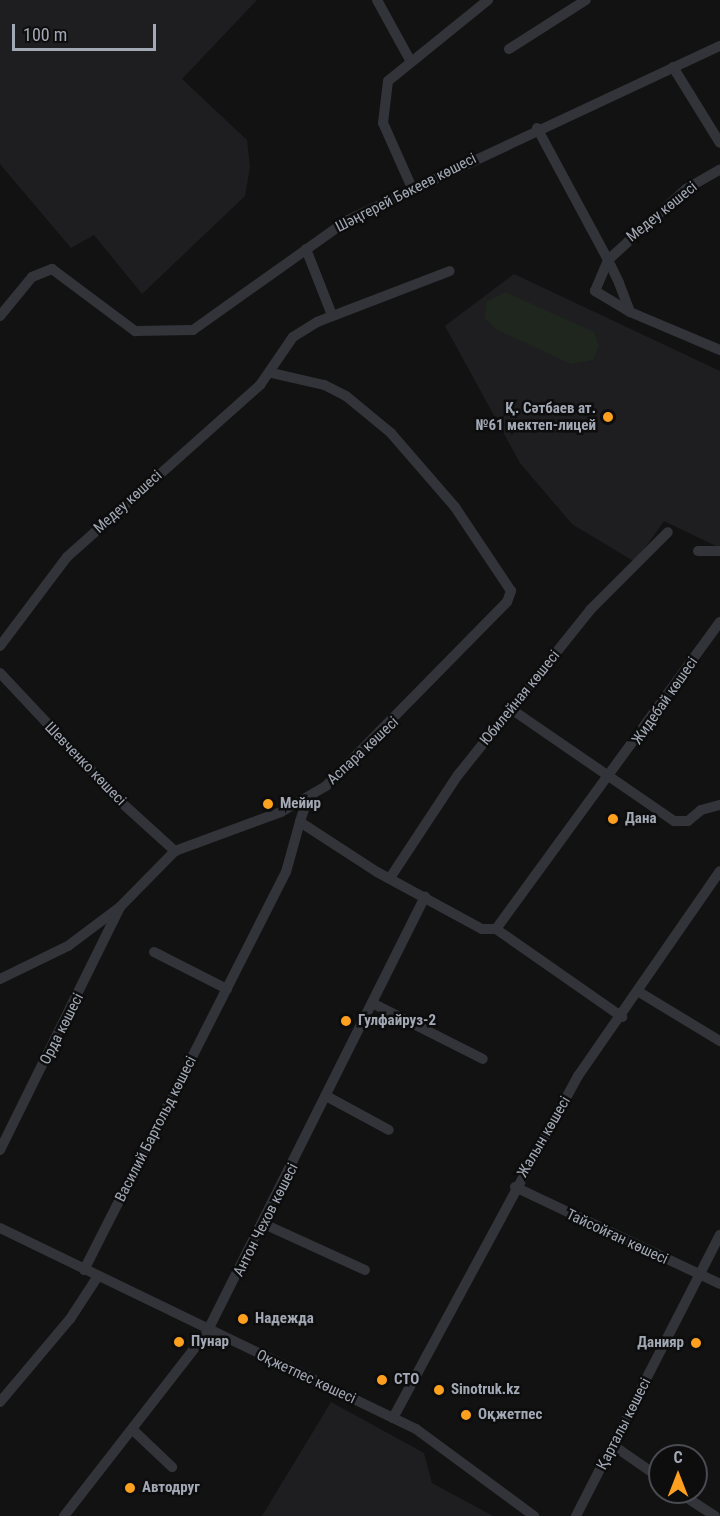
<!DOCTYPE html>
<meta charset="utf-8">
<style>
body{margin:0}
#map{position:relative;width:720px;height:1516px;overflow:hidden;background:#121213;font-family:"Roboto Condensed",sans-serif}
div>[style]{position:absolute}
.built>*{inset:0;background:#1e1e20}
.green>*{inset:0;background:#1e261e}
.minor>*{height:10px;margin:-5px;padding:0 5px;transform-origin:5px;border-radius:5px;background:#323439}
.dots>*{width:16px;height:16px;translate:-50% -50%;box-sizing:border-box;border:3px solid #0d0d0e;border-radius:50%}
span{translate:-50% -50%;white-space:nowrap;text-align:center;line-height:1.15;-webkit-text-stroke:5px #0d0d0e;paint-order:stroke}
.street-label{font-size:15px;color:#a2a9b5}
.poi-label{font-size:15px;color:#a2a9b5;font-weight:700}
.right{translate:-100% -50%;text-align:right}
.left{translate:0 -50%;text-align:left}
.north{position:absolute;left:648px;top:1444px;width:60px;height:60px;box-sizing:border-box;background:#0d0d0e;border:2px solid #494b51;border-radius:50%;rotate:0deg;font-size:16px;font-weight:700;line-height:24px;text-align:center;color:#a2a9b5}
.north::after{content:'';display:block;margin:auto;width:21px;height:27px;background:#fda020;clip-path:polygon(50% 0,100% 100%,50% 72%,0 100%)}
.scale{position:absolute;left:12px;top:24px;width:144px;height:27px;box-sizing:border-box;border:3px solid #a2a9b5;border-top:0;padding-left:8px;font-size:18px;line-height:21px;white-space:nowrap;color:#a2a9b5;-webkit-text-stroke:4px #0d0d0e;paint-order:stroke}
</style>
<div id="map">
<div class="built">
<i style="clip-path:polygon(0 0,257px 0,182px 79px,247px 140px,250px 167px,245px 196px,142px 294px,94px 235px,71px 248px,0 164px)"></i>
<i style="clip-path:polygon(514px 274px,720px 371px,720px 548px,664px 521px,635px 562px,572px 524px,520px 463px,445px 326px)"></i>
<i style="clip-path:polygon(331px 1402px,424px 1453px,432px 1483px,493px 1516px,262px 1516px)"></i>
</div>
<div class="green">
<i style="clip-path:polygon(505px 292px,594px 332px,599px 346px,593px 360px,571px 364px,495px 329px,485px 318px,486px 302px)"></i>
</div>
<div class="minor">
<i style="left:377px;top:0;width:68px;rotate:61.2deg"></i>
<i style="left:509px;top:49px;width:91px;rotate:-32.5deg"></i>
<i style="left:673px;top:67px;width:89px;rotate:58.3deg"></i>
<i style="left:537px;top:128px;width:150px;rotate:61.7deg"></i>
<i style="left:608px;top:260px;width:105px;rotate:-42.3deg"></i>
<i style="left:686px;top:189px;width:39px;rotate:-30deg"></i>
<i style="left:412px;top:188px;width:71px;rotate:-114deg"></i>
<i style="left:383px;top:123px;width:42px;rotate:-83.2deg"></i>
<i style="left:388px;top:81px;width:129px;rotate:-39deg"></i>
<i style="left:306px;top:249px;width:71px;rotate:68.5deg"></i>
<i style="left:608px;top:260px;width:25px;rotate:64deg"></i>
<i style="left:619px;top:283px;width:31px;rotate:69deg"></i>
<i style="left:630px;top:312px;width:41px;rotate:-149deg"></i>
<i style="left:595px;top:291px;width:34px;rotate:-67deg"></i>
<i style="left:630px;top:312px;width:98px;rotate:22.9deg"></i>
<i style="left:0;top:316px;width:50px;rotate:-50.6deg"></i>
<i style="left:32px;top:277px;width:22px;rotate:-22deg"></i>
<i style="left:52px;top:269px;width:104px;rotate:36.8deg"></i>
<i style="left:135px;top:331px;width:58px;rotate:-1deg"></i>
<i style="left:193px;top:330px;width:190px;rotate:-35.4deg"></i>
<i style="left:348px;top:220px;width:411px;rotate:-25.1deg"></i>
<i style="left:698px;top:551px;width:22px"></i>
<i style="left:0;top:646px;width:111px;rotate:-53deg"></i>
<i style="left:67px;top:557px;width:259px;rotate:-41.7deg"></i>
<i style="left:260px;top:385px;width:58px;rotate:-55.5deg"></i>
<i style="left:293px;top:337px;width:28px;rotate:-32deg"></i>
<i style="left:317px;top:322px;width:142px;rotate:-21deg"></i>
<i style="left:0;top:673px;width:178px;rotate:46.8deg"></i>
<i style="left:122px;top:803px;width:72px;rotate:42.2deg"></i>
<i style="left:511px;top:709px;width:198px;rotate:34.5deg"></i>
<i style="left:674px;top:821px;width:14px"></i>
<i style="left:688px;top:821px;width:17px;rotate:-40deg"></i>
<i style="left:701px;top:810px;width:20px;rotate:-15deg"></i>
<i style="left:307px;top:800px;width:23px;rotate:108deg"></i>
<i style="left:300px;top:822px;width:92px;rotate:33deg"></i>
<i style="left:377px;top:872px;width:119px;rotate:28.5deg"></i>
<i style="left:482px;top:929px;width:14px"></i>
<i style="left:496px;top:929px;width:154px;rotate:34.9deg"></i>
<i style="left:390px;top:878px;width:123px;rotate:-56.6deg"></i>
<i style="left:458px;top:775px;width:211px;rotate:-51.3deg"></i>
<i style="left:590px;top:610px;width:110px;rotate:-45deg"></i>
<i style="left:496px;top:929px;width:380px;rotate:-53.9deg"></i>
<i style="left:154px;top:952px;width:82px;rotate:26.9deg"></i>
<i style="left:0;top:979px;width:76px;rotate:-25.9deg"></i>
<i style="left:68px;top:946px;width:65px;rotate:-36.9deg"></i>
<i style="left:120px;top:907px;width:78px;rotate:-45.5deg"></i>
<i style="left:175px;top:851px;width:113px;rotate:-20.2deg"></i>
<i style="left:281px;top:812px;width:52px;rotate:-30deg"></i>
<i style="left:326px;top:786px;width:258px;rotate:-45.5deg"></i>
<i style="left:507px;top:602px;width:12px;rotate:-70deg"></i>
<i style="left:511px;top:591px;width:101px;rotate:-123.7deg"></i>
<i style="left:455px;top:507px;width:98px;rotate:-130.9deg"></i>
<i style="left:391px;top:433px;width:58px;rotate:-140.6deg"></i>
<i style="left:346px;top:396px;width:25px;rotate:-153deg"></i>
<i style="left:324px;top:385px;width:53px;rotate:-167deg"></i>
<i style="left:639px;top:992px;width:95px;rotate:31.2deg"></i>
<i style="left:372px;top:1003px;width:124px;rotate:26.8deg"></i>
<i style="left:328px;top:1097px;width:69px;rotate:28.4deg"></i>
<i style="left:0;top:1150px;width:271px;rotate:-63.7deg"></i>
<i style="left:515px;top:1187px;width:227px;rotate:25.3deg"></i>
<i style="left:264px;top:1224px;width:111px;rotate:24.5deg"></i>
<i style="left:0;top:1228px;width:462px;rotate:25.8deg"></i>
<i style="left:416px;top:1429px;width:147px;rotate:36.4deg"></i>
<i style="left:84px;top:1270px;width:446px;rotate:-63.1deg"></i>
<i style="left:286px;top:872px;width:52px;rotate:-74.4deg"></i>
<i style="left:0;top:1402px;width:109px;rotate:-49.9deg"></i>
<i style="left:70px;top:1319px;width:51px;rotate:-56.9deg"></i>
<i style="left:393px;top:1418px;width:389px;rotate:-61.6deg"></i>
<i style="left:578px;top:1076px;width:249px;rotate:-55.3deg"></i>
<i style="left:133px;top:1430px;width:54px;rotate:43.5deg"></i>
<i style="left:614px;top:1446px;width:56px;rotate:34.8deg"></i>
<i style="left:678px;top:1492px;width:44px;rotate:33deg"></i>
<i style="left:64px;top:1516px;width:233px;rotate:-52.1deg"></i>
<i style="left:207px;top:1332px;width:487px;rotate:-63.4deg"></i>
<i style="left:576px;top:1516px;width:316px;rotate:-62.9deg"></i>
</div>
<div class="dots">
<i style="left:608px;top:417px;background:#fda020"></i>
<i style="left:268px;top:804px;background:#fda020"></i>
<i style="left:613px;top:819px;background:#fda020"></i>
<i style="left:346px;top:1021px;background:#fda020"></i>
<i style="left:243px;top:1319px;background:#fda020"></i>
<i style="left:179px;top:1342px;background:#fda020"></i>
<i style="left:696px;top:1343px;background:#fda020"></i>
<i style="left:382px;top:1380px;background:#fda020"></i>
<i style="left:439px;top:1390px;background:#fda020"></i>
<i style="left:466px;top:1415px;background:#fda020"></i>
<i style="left:130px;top:1488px;background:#fda020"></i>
</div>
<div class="street-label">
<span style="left:406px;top:193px;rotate:-27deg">Шәңгерей Бөкеев көшесі</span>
<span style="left:662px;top:212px;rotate:-39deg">Медеу көшесі</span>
<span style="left:128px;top:502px;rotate:-42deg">Медеу көшесі</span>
<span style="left:520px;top:698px;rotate:-51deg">Юбилейная көшесі</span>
<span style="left:665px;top:701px;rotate:-55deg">Жидебай көшесі</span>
<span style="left:363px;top:751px;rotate:-43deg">Аспара көшесі</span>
<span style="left:85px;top:764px;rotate:46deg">Шевченко көшесі</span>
<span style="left:62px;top:1029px;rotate:-63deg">Орда көшесі</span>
<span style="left:156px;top:1129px;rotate:-63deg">Василий Бартольд көшесі</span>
<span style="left:544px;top:1137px;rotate:-60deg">Жалын көшесі</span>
<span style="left:266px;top:1220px;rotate:-63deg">Антон Чехов көшесі</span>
<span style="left:617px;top:1237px;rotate:25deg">Тайсойған көшесі</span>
<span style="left:306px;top:1377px;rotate:25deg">Оқжетпес көшесі</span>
<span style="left:624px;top:1424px;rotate:-63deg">Қарталы көшесі</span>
</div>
<div class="poi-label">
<span class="right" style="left:596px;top:417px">Қ. Сәтбаев ат.<br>№61 мектеп-лицей</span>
<span class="left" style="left:280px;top:804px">Мейир</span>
<span class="left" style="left:625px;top:819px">Дана</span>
<span class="left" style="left:358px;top:1021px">Гулфайруз-2</span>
<span class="left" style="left:255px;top:1319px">Надежда</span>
<span class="left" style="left:191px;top:1342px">Пунар</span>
<span class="right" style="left:684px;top:1343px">Данияр</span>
<span class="left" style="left:394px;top:1380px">СТО</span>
<span class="left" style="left:451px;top:1390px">Sinotruk.kz</span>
<span class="left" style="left:478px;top:1415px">Оқжетпес</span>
<span class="left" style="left:142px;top:1488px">Автодруг</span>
</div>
<div class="north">С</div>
<div class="scale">100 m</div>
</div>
